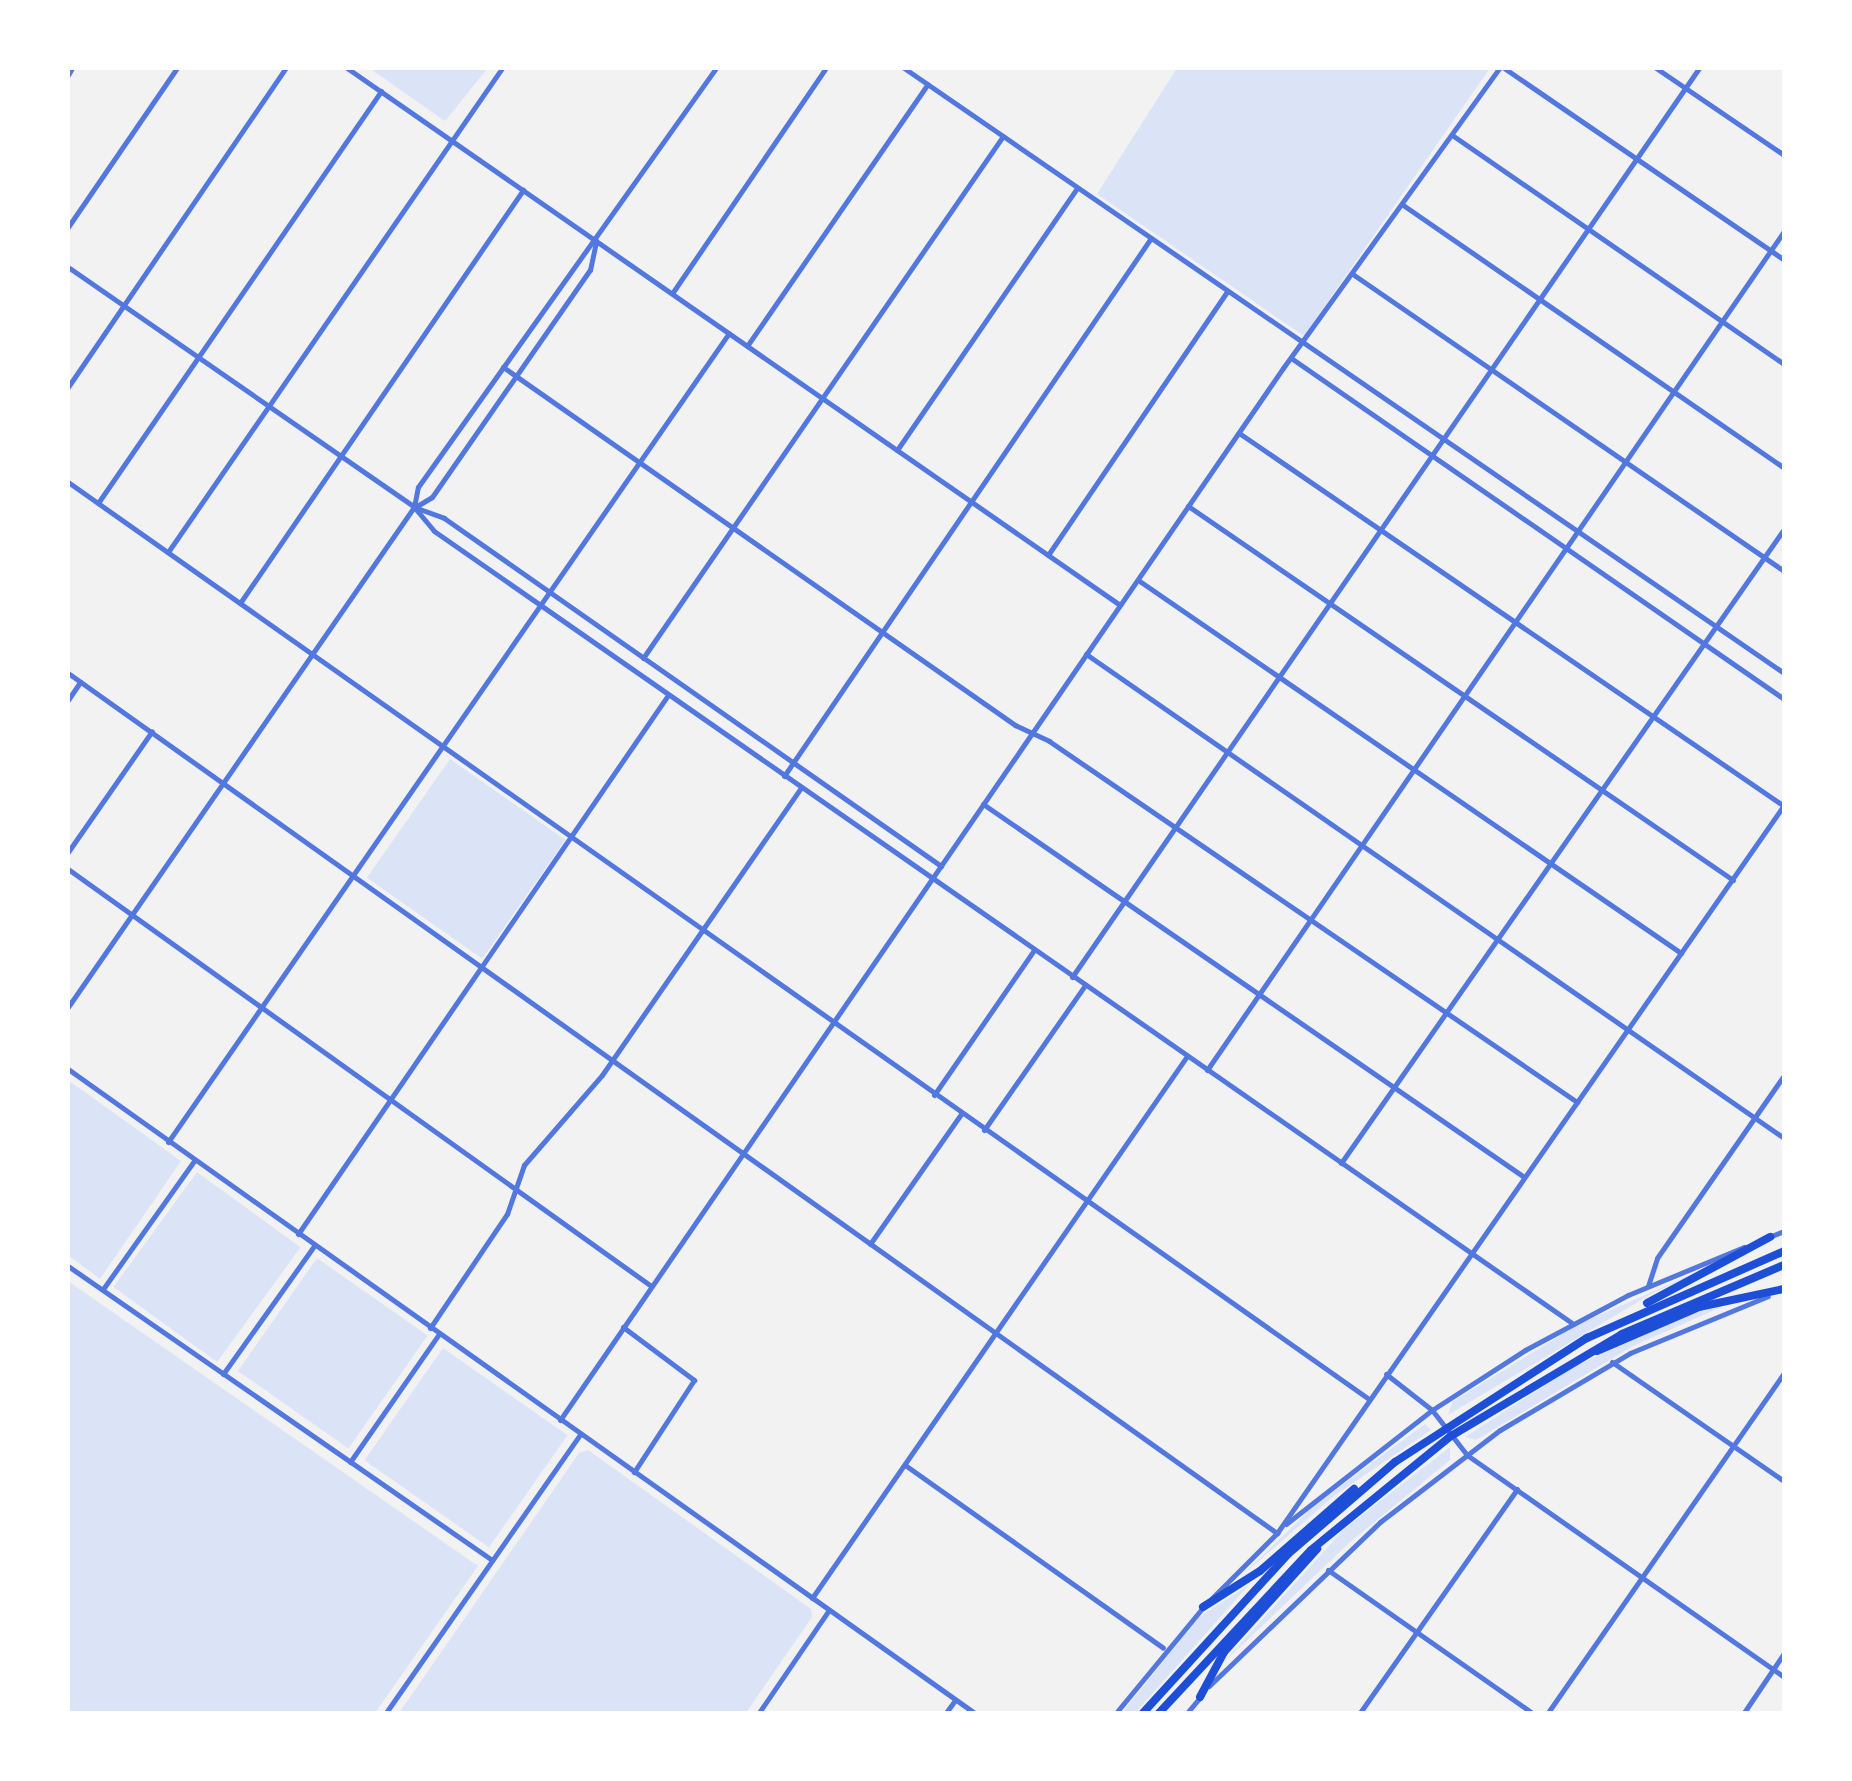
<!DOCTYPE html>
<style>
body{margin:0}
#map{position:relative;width:1852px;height:1781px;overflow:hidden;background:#f2f2f2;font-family:Signika,sans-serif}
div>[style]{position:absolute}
.green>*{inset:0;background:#dbe4f7;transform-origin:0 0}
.minor>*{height:5px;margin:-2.5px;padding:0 2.5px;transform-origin:2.5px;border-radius:2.5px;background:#5277de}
.tertiary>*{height:5px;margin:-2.5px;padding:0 2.5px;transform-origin:2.5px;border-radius:2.5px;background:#5277de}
.trunk>*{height:8px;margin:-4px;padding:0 4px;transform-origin:4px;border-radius:4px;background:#1d4ed8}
span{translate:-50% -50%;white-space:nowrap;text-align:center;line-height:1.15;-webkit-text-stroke:8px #fff;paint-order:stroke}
.frame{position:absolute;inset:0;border:70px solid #fff;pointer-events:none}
</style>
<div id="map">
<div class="green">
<i style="clip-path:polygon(369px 68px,488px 68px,445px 121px)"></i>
<i style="clip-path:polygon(1177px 68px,1490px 68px,1304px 336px,1097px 194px)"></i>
<i style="left:450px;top:759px;width:141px;height:145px;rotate:35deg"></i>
<i style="clip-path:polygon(68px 1080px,181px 1161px,100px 1279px,68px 1255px)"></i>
<i style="left:197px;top:1172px;width:128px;height:142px;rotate:36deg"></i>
<i style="clip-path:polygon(1738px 1254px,1653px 1293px,1448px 1415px,1452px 1402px,1577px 1325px)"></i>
<i style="left:317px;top:1258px;width:135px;height:138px;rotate:35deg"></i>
<i style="clip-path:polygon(68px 1281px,478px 1566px,375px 1713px,68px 1713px)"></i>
<i style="clip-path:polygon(1724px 1306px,1633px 1346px,1476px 1440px,1465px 1437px,1573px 1367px,1690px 1314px)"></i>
<i style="left:443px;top:1348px;width:152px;height:137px;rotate:35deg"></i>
<i style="clip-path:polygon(1425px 1424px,1431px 1430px,1334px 1496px,1239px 1578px,1316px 1504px)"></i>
<i style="clip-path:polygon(1450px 1447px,1450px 1460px,1349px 1543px,1221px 1665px,1344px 1529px)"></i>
<i style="clip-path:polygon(588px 1450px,811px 1609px,812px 1617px,746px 1713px,399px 1713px,579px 1453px)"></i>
<i style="clip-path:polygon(1249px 1585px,1135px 1713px,1121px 1714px,1199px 1617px)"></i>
</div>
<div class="minor">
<i style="left:347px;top:68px;width:941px;rotate:34.79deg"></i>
<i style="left:1504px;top:68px;width:340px;rotate:34.4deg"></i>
<i style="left:1656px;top:68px;width:155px;rotate:34.2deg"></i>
<i style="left:68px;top:75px;width:8px;rotate:-60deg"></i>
<i style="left:1452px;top:135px;width:403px;rotate:34.6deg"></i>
<i style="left:1403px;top:205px;width:463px;rotate:34.6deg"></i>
<i style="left:68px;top:227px;width:193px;rotate:-55.6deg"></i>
<i style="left:1354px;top:275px;width:522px;rotate:34.54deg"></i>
<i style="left:673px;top:292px;width:271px;rotate:-55.7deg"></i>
<i style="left:747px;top:346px;width:318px;rotate:-55.4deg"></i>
<i style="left:503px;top:367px;width:625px;rotate:34.96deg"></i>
<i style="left:1015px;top:725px;width:38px;rotate:25deg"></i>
<i style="left:1049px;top:741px;width:640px;rotate:34.36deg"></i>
<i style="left:1239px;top:433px;width:660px;rotate:34.39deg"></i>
<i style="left:897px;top:450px;width:318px;rotate:-55.5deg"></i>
<i style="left:68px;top:482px;width:1592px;rotate:35.18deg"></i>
<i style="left:98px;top:503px;width:500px;rotate:-55.5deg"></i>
<i style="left:1188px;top:506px;width:661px;rotate:34.46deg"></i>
<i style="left:168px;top:552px;width:588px;rotate:-55.39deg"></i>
<i style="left:1048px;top:555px;width:318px;rotate:-55.8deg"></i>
<i style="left:1138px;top:580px;width:659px;rotate:34.49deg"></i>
<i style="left:240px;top:603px;width:501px;rotate:-55.58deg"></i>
<i style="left:1086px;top:654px;width:849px;rotate:34.74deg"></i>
<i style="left:643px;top:658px;width:634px;rotate:-55.41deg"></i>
<i style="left:68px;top:673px;width:1484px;rotate:35.43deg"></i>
<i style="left:68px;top:700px;width:22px;rotate:-56deg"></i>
<i style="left:784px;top:776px;width:651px;rotate:-55.7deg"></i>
<i style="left:983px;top:804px;width:657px;rotate:34.58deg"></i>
<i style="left:68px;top:852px;width:147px;rotate:-55.2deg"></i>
<i style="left:68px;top:869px;width:717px;rotate:35.57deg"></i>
<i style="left:1072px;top:977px;width:1104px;rotate:-55.4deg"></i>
<i style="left:1207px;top:1070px;width:1018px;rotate:-55.48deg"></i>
<i style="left:934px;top:1095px;width:176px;rotate:-55.4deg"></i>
<i style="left:984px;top:1130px;width:177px;rotate:-55.1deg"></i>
<i style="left:168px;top:1142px;width:984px;rotate:-55.26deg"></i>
<i style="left:1341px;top:1163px;width:773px;rotate:-55.06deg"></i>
<i style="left:298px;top:1234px;width:654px;rotate:-55.53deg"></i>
<i style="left:870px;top:1244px;width:159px;rotate:-55deg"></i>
<i style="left:68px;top:1266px;width:516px;rotate:34.74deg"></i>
<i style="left:1648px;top:1286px;width:29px;rotate:-72deg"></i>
<i style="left:1657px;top:1258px;width:223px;rotate:-55.2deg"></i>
<i style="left:103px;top:1289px;width:157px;rotate:-54.6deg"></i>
<i style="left:623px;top:1327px;width:89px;rotate:36.7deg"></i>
<i style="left:694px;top:1380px;width:110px;rotate:123.1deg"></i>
<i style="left:430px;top:1328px;width:138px;rotate:-56deg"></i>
<i style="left:507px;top:1214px;width:52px;rotate:-70.9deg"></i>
<i style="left:524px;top:1165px;width:119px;rotate:-49.1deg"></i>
<i style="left:602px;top:1075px;width:349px;rotate:-55.3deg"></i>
<i style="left:223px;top:1374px;width:157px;rotate:-54.6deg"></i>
<i style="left:1467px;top:1455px;width:387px;rotate:35deg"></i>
<i style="left:350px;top:1462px;width:156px;rotate:-55.2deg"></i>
<i style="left:905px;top:1465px;width:316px;rotate:35.3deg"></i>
<i style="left:812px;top:1598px;width:659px;rotate:-55.32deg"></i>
<i style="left:1549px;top:1711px;width:412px;rotate:-55.2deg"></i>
<i style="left:758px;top:1714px;width:126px;rotate:-55.7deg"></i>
<i style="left:945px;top:1714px;width:17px;rotate:-54deg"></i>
<i style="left:1359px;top:1714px;width:275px;rotate:-54.9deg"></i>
<i style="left:1743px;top:1714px;width:73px;rotate:-56.1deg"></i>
</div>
<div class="tertiary">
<i style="left:904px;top:68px;width:1068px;rotate:34.51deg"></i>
<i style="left:68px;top:267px;width:421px;rotate:34.7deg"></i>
<i style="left:414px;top:507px;width:32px;rotate:20deg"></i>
<i style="left:444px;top:518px;width:607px;rotate:35deg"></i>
<i style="left:1291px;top:358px;width:599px;rotate:34.67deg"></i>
<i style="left:68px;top:387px;width:386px;rotate:-55.7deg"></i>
<i style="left:417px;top:506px;width:17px;rotate:-31deg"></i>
<i style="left:432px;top:497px;width:277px;rotate:-55.2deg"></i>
<i style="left:590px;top:270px;width:30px;rotate:-78deg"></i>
<i style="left:414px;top:507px;width:31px;rotate:50deg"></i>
<i style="left:434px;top:531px;width:1386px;rotate:34.84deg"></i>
<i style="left:68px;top:1007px;width:608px;rotate:-55.32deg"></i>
<i style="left:414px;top:507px;width:20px;rotate:-79deg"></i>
<i style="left:418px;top:487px;width:514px;rotate:-54.58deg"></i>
<i style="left:68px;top:1069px;width:1114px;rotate:35.39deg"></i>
<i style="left:1769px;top:1237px;width:16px;rotate:-22deg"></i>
<i style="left:1612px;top:1362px;width:209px;rotate:34.7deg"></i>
<i style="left:1386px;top:1374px;width:58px;rotate:38deg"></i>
<i style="left:1432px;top:1410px;width:57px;rotate:52.1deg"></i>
<i style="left:560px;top:1420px;width:1276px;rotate:-55.5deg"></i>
<i style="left:1283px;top:368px;width:370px;rotate:-54.2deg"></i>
<i style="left:1286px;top:1524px;width:185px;rotate:-38deg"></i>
<i style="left:1432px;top:1410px;width:111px;rotate:-32.8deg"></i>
<i style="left:1525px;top:1350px;width:117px;rotate:-28.1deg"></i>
<i style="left:1628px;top:1295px;width:126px;rotate:-22.5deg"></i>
<i style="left:1277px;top:1533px;width:887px;rotate:-55.15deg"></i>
<i style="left:1328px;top:1570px;width:251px;rotate:35deg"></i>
<i style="left:1212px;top:1598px;width:93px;rotate:-45deg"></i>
<i style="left:1209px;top:1686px;width:237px;rotate:-43.8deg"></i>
<i style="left:1380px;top:1522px;width:151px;rotate:-37.5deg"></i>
<i style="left:1500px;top:1430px;width:151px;rotate:-30.6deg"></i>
<i style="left:1630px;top:1353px;width:149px;rotate:-22.4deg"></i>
<i style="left:385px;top:1714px;width:341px;rotate:-55.1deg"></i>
<i style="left:1115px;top:1714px;width:140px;rotate:-50.5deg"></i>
<i style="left:1186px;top:1714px;width:25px;rotate:-50deg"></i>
<i style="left:1548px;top:1714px;width:5px"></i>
</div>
<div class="trunk">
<i style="left:1647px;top:1303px;width:140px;rotate:-28.2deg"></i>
<i style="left:1597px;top:1351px;width:111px;rotate:-23.3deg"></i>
<i style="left:1699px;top:1307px;width:87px;rotate:-12deg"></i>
<i style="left:1203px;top:1607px;width:67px;rotate:-32.3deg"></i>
<i style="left:1260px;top:1571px;width:125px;rotate:-41.1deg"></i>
<i style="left:1200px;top:1697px;width:51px;rotate:-61.9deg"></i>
<i style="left:1224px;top:1652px;width:139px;rotate:-47.9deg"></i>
<i style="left:1142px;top:1714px;width:217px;rotate:-47.6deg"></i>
<i style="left:1288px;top:1554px;width:141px;rotate:-40.7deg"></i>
<i style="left:1395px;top:1462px;width:229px;rotate:-32.9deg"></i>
<i style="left:1587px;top:1338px;width:215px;rotate:-23.8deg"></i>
<i style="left:1158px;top:1714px;width:224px;rotate:-47deg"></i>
<i style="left:1311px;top:1550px;width:181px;rotate:-39.2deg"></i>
<i style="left:1451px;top:1436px;width:199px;rotate:-30.8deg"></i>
<i style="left:1622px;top:1334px;width:176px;rotate:-23.1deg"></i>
</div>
<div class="frame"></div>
</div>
